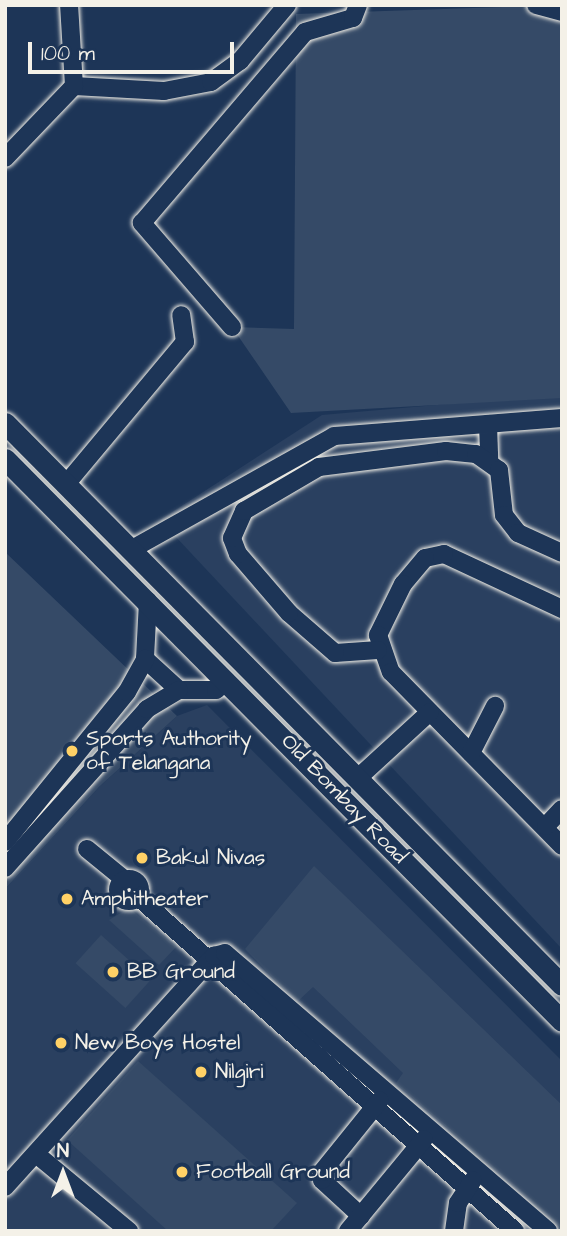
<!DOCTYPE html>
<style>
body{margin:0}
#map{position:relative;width:567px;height:1236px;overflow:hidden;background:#1d3557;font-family:"Architects Daughter",sans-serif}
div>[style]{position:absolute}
.built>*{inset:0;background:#2a4060}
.green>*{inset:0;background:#354a67;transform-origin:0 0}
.roads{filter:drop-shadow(0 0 2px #f4f1e8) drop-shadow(0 0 2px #f4f1e8)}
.minor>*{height:18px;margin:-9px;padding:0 9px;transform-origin:9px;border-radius:9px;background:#1d3557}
.minor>.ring{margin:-9px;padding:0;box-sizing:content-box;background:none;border:18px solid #1d3557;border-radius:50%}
.major>*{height:21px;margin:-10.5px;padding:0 10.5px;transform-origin:10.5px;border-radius:10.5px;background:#1d3557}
.dots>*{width:19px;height:19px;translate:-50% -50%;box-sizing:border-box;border:4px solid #1d3557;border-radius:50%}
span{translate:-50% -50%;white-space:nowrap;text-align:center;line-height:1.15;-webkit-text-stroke:6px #1d3557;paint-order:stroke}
.poi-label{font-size:21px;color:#f4f1e8}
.left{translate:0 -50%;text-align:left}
.street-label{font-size:21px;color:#f4f1e8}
.frame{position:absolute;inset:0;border:7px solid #f4f1e8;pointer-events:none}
.north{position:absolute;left:28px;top:1138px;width:70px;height:70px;-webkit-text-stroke:5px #1d3557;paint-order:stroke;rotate:0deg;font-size:19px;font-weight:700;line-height:28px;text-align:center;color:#f4f1e8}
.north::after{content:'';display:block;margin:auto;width:24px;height:32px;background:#f4f1e8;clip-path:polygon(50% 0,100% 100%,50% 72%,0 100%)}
.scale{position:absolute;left:28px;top:42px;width:206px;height:32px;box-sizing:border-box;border:4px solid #f4f1e8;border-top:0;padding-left:9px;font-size:21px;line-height:24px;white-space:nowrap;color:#f4f1e8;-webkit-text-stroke:5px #1d3557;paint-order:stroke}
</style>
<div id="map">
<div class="built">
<i style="clip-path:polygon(562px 394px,562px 949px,160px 520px,322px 415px)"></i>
<i style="clip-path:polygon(207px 705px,562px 1061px,562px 1231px,5px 1231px,5px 889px,99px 787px,177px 716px)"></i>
</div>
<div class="green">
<i style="clip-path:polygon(562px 5px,562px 398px,291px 413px,232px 327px,294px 329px,296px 14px)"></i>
<i style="clip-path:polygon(5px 552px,177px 716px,99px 787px,5px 889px)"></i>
<i style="clip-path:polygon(314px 866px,562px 1105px,562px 1228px,396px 1083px,403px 1073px,313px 987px,297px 1002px,245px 949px)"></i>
<i style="clip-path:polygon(129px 908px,176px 947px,159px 965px,109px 920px)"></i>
<i style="left:101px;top:935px;width:67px;height:38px;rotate:42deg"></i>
<i style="clip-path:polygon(138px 1061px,297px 1203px,271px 1231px,168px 1231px,67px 1140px)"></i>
</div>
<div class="roads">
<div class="minor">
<i style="left:536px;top:5px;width:27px;rotate:15deg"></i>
<i style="left:74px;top:86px;width:90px;rotate:3.2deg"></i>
<i style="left:164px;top:91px;width:48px;rotate:-10.8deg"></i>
<i style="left:211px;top:82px;width:36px;rotate:-36deg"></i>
<i style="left:240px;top:61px;width:73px;rotate:-50deg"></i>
<i style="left:5px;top:158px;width:100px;rotate:-46.2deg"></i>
<i style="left:74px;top:86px;width:81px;rotate:-93.5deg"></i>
<i style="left:232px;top:327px;width:138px;rotate:-130.9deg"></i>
<i style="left:142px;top:223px;width:251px;rotate:-49.5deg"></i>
<i style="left:305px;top:32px;width:50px;rotate:-16.3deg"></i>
<i style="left:353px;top:18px;width:14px;rotate:-69deg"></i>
<i style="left:488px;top:424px;width:37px;rotate:88deg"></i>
<i style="left:67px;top:483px;width:184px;rotate:-50.1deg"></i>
<i style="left:185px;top:342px;width:27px;rotate:-98deg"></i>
<i style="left:134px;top:548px;width:229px;rotate:-29.2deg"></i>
<i style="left:334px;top:436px;width:229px;rotate:-4.5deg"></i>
<i style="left:148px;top:601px;width:58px;rotate:93deg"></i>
<i style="left:145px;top:659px;width:46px;rotate:42.4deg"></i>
<i style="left:179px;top:690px;width:37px"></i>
<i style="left:216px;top:690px;width:14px;rotate:-39deg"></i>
<i style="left:562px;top:609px;width:130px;rotate:-155deg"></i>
<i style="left:444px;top:554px;width:19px;rotate:168deg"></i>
<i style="left:425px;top:558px;width:34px;rotate:130deg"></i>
<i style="left:403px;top:584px;width:57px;rotate:116.1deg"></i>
<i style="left:378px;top:635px;width:39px;rotate:71deg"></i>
<i style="left:391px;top:672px;width:244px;rotate:45.5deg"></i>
<i style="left:378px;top:650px;width:43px;rotate:176deg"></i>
<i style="left:335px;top:653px;width:61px;rotate:-139deg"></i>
<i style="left:289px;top:613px;width:78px;rotate:-130.8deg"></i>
<i style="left:238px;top:554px;width:17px;rotate:-111deg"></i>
<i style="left:232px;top:538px;width:30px;rotate:-66deg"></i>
<i style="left:244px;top:511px;width:87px;rotate:-30.4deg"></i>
<i style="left:319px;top:467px;width:128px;rotate:-7.2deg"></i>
<i style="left:446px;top:451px;width:30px;rotate:6deg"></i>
<i style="left:476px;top:454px;width:28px;rotate:35deg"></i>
<i style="left:499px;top:470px;width:45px;rotate:83.7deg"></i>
<i style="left:504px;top:515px;width:23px;rotate:52deg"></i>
<i style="left:518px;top:533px;width:48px;rotate:24.4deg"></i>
<i style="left:471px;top:753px;width:53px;rotate:-62.9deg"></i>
<i style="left:359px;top:777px;width:96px;rotate:-42.5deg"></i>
<i style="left:546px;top:826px;width:23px;rotate:-47deg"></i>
<i style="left:5px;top:842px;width:193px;rotate:-50.9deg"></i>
<i style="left:127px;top:692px;width:38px;rotate:-61deg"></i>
<i style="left:87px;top:849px;width:49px;rotate:39.2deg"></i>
<i style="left:5px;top:868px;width:213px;rotate:-48.2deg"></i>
<i style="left:147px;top:709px;width:37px;rotate:-31deg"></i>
<i class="ring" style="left:118px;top:879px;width:4px;height:4px"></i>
<i style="left:138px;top:897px;width:504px;rotate:41.54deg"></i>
<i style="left:36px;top:1154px;width:121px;rotate:39.6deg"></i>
<i style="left:5px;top:1187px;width:312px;rotate:-47.9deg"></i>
<i style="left:214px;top:956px;width:11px;rotate:-15deg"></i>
<i style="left:225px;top:953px;width:426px;rotate:40.7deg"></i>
<i style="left:361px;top:1216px;width:53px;rotate:-137.3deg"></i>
<i style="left:322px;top:1180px;width:8px;rotate:-90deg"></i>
<i style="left:322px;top:1172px;width:92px;rotate:-51.1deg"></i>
<i style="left:348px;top:1231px;width:119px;rotate:-50.4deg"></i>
<i style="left:454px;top:1231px;width:28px;rotate:-82deg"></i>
<i style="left:458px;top:1203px;width:27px;rotate:-57deg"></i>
</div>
<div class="major">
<i style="left:5px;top:423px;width:791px;rotate:45.26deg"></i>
<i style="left:5px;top:459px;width:791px;rotate:45.26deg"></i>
</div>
</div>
<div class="dots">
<i style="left:72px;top:751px;background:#ffd166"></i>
<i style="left:142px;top:858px;background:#ffd166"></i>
<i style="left:67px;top:899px;background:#ffd166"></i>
<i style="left:113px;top:972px;background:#ffd166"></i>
<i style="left:61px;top:1043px;background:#ffd166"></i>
<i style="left:201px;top:1072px;background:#ffd166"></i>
<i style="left:182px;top:1172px;background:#ffd166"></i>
</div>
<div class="poi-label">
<span class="left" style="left:86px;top:751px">Sports Authority<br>of Telangana</span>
<span class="left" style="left:156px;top:858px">Bakul Nivas</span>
<span class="left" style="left:81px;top:899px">Amphitheater</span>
<span class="left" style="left:127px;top:972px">BB Ground</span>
<span class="left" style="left:75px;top:1043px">New Boys Hostel</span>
<span class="left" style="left:215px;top:1072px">Nilgiri</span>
<span class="left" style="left:196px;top:1172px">Football Ground</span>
</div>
<div class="street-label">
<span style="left:344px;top:799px;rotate:46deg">Old Bombay Road</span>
</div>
<div class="frame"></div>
<div class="north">N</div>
<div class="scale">100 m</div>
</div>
